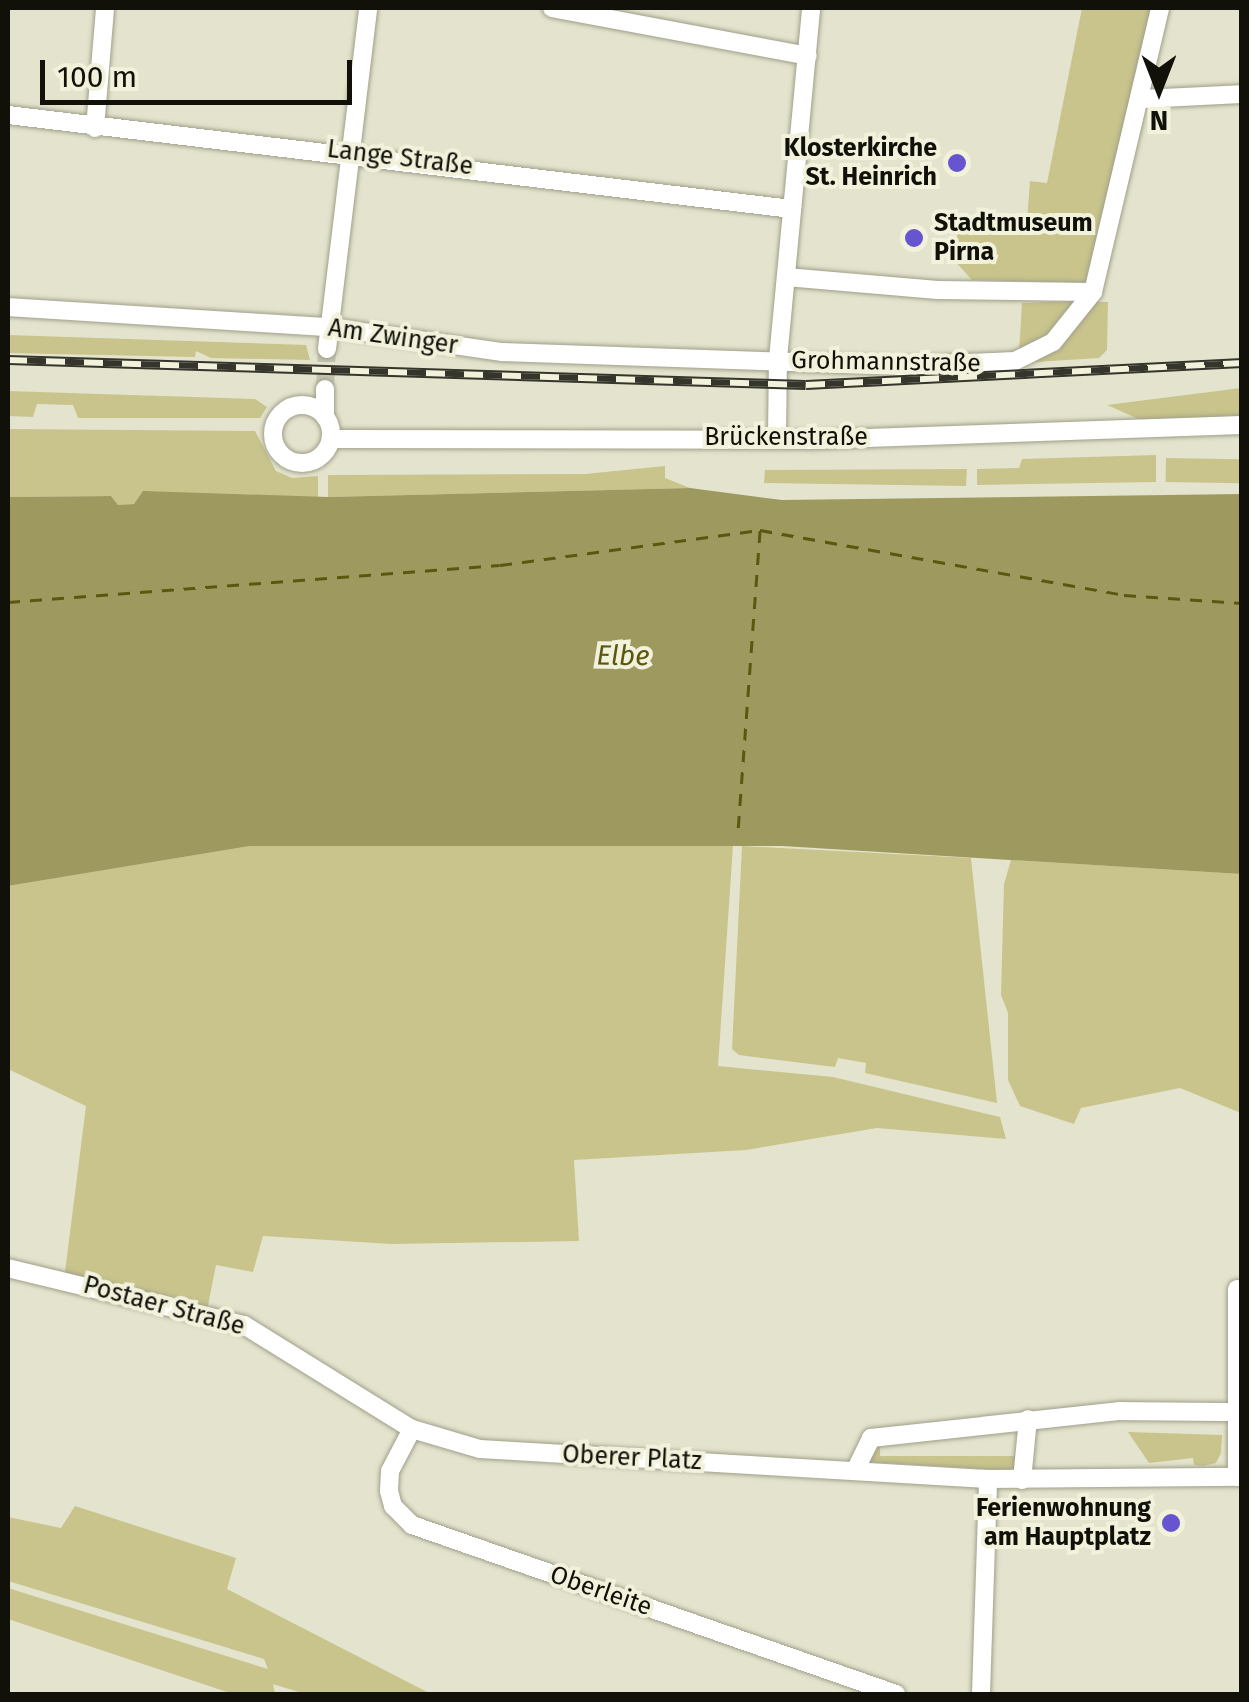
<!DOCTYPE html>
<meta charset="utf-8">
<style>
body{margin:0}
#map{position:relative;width:1249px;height:1702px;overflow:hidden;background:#e4e4ce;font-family:"Fira Sans",sans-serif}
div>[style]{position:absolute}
.green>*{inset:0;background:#c8c48c;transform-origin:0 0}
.water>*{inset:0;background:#9e9a5f}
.ferry>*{height:2.5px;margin-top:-1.25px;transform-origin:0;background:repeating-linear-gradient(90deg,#5c5710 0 12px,transparent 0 22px)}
.street-tunnel>*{height:18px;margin-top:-9px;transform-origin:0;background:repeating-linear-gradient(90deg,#c4c4b1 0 18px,transparent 0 27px)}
.roads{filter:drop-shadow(0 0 2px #a09f8a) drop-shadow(0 0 2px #a09f8a)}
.street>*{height:18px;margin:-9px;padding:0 9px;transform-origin:9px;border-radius:9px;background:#fff}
.street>.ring{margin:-9px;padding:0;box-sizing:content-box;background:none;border:18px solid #fff;border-radius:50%}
.rail>*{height:10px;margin-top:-5px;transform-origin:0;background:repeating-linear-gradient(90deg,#f2f1db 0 19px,#35352b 0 38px);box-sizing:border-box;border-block:2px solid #35352b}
.dots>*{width:28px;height:28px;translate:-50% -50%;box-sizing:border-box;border:5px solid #f2f1db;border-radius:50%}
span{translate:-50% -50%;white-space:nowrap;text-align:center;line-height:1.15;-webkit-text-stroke:8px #f2f1db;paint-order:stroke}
.poi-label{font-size:25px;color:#11110a;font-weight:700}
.right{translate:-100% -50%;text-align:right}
.left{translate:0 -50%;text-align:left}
.street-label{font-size:25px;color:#11110a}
.water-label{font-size:28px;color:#5c5710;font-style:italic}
.frame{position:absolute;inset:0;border:10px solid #11110a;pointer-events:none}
.north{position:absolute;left:1109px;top:40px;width:100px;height:100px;-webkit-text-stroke:8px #f2f1db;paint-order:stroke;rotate:180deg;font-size:28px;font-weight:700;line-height:40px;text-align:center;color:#11110a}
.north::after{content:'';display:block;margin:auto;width:35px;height:45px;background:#11110a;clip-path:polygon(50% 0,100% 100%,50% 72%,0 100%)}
.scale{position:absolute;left:40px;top:60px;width:312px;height:45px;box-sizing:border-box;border:5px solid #11110a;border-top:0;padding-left:12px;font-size:30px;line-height:35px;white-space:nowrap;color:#11110a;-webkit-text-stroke:8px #f2f1db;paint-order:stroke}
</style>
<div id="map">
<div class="green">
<i style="clip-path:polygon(1082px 8px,1153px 8px,1088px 283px,972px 280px,953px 259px,958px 230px,974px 217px,1027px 221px,1030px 181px,1047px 183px)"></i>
<i style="clip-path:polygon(1077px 301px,1049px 336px,1019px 353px,1022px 303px)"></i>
<i style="clip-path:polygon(1091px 302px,1108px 302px,1107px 350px,1099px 358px,1035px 362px)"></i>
<i style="clip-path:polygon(8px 335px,306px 345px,310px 360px,211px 358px,196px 351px,195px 357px,8px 353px)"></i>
<i style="clip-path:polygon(1241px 388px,1241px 416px,1143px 421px,1107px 405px)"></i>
<i style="clip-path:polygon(8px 391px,255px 399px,267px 407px,260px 418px,78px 418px,73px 405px,37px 404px,33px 417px,8px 416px)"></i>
<i style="clip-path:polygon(8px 429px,255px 431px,276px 471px,292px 478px,318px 476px,318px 497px,118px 505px,111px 496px,8px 497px)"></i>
<i style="clip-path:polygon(1156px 455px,1156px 482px,977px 485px,977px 469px,1019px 468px,1022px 459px)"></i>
<i style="left:1166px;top:458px;width:75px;height:24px;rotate:1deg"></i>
<i style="clip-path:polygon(665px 466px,665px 478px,690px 488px,328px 497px,328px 475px,585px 474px)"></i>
<i style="clip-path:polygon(967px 469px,966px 486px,764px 483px,765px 470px)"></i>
<i style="clip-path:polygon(250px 846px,733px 846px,718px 1066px,833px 1077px,1000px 1117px,1006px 1139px,877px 1128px,746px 1150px,574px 1160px,579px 1241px,391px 1244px,263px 1236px,253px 1272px,216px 1265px,206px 1316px,64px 1280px,86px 1106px,8px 1069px,8px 886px)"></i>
<i style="clip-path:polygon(742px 846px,971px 858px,997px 1103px,865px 1073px,866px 1063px,838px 1058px,835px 1067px,739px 1055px,732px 1049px)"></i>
<i style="clip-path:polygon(1011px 860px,1241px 874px,1241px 1113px,1180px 1088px,1081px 1108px,1074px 1124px,1020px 1106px,1008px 1080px,1008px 1013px,1001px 995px,1004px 884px)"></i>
<i style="clip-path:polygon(1128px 1432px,1222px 1435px,1221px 1453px,1216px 1463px,1203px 1466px,1194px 1465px,1193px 1458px,1149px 1463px)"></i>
<i style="clip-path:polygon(880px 1445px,880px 1456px,1017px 1456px,1017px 1471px,868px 1462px)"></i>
<i style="clip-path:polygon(75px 1506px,236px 1558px,227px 1589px,431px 1694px,305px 1694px,273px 1684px,275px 1694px,233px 1694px,8px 1619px,8px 1588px,268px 1669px,264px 1659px,8px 1581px,8px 1517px,61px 1528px)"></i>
</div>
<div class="water">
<i style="clip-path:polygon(690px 488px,782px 500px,1241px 494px,1241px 874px,782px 846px,250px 846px,8px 886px,8px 497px,111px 496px,118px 505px,134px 504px,143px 491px,328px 497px)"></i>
</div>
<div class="ferry">
<i style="left:8px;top:602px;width:493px;rotate:-4.3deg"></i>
<i style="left:500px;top:565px;width:262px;rotate:-7.7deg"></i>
<i style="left:760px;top:530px;width:370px;rotate:10.1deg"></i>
<i style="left:1124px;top:595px;width:118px;rotate:3.9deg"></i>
<i style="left:738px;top:828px;width:299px;rotate:-85.8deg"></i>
</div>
<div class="street-tunnel">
<i style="left:325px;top:389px;width:40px;rotate:-87.1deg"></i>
</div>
<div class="roads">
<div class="street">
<i style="left:552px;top:8px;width:260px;rotate:10.6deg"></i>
<i style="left:1141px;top:99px;width:101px;rotate:-2.8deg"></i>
<i style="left:8px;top:115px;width:790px;rotate:6.84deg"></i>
<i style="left:95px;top:128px;width:120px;rotate:-85.2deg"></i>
<i style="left:786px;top:277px;width:152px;rotate:4.9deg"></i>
<i style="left:937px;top:290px;width:156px;rotate:0.7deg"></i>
<i style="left:8px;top:307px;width:321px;rotate:3.6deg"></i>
<i style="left:328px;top:327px;width:176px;rotate:8.2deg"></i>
<i style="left:502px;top:352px;width:397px;rotate:2deg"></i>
<i style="left:899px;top:366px;width:116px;rotate:-2.5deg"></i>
<i style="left:1015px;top:361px;width:42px;rotate:-26.6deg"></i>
<i style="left:1053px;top:342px;width:64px;rotate:-51.3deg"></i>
<i style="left:1093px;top:292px;width:292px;rotate:-76.7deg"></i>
<i style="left:327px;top:349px;width:343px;rotate:-83.1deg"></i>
<i style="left:325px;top:389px;width:28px;rotate:90deg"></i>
<i class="ring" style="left:273px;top:405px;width:40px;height:40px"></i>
<i style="left:777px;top:437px;width:78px;rotate:-89.3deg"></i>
<i style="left:778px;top:359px;width:353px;rotate:-84.6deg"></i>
<i style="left:331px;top:439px;width:478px;rotate:0.1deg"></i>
<i style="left:809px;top:440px;width:433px;rotate:-2deg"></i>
<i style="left:8px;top:1268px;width:243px;rotate:13.6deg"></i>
<i style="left:244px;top:1325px;width:198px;rotate:31.8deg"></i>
<i style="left:412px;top:1429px;width:71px;rotate:16.4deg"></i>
<i style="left:480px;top:1449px;width:509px;rotate:3.38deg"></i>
<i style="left:988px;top:1479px;width:254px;rotate:-0.5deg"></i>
<i style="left:1237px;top:1289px;width:188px;rotate:90deg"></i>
<i style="left:412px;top:1429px;width:47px;rotate:117.6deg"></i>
<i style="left:390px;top:1471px;width:20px;rotate:93deg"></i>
<i style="left:389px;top:1491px;width:16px;rotate:75deg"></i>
<i style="left:393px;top:1506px;width:27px;rotate:45deg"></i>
<i style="left:412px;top:1525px;width:513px;rotate:19.25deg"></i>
<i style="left:855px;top:1471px;width:37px;rotate:-64deg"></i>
<i style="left:871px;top:1438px;width:251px;rotate:-6.2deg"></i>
<i style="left:1121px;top:1411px;width:121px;rotate:0.5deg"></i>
<i style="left:1022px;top:1480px;width:61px;rotate:-84.4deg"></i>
<i style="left:981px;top:1694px;width:215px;rotate:-88.1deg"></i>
</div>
</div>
<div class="rail">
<i style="left:8px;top:360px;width:798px;rotate:1.79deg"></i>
<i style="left:806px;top:385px;width:437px;rotate:-2.9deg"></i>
</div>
<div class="dots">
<i style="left:957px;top:163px;background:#6655ce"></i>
<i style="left:914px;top:238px;background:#6655ce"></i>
<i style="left:1171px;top:1523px;background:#6655ce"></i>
</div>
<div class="poi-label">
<span class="right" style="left:937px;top:163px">Klosterkirche<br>St. Heinrich</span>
<span class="left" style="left:934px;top:238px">Stadtmuseum<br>Pirna</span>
<span class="right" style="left:1151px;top:1523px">Ferienwohnung<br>am Hauptplatz</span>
</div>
<div class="street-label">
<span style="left:400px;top:158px;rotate:7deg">Lange Straße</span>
<span style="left:393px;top:337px;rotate:8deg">Am Zwinger</span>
<span style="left:886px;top:362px;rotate:1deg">Grohmannstraße</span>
<span style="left:786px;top:437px">Brückenstraße</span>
<span style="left:164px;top:1306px;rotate:15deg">Postaer Straße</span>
<span style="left:632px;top:1458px;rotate:3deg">Oberer Platz</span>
<span style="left:601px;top:1591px;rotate:19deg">Oberleite</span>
</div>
<div class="water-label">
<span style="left:623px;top:656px;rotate:1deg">Elbe</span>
</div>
<div class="frame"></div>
<div class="north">N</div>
<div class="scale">100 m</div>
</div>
